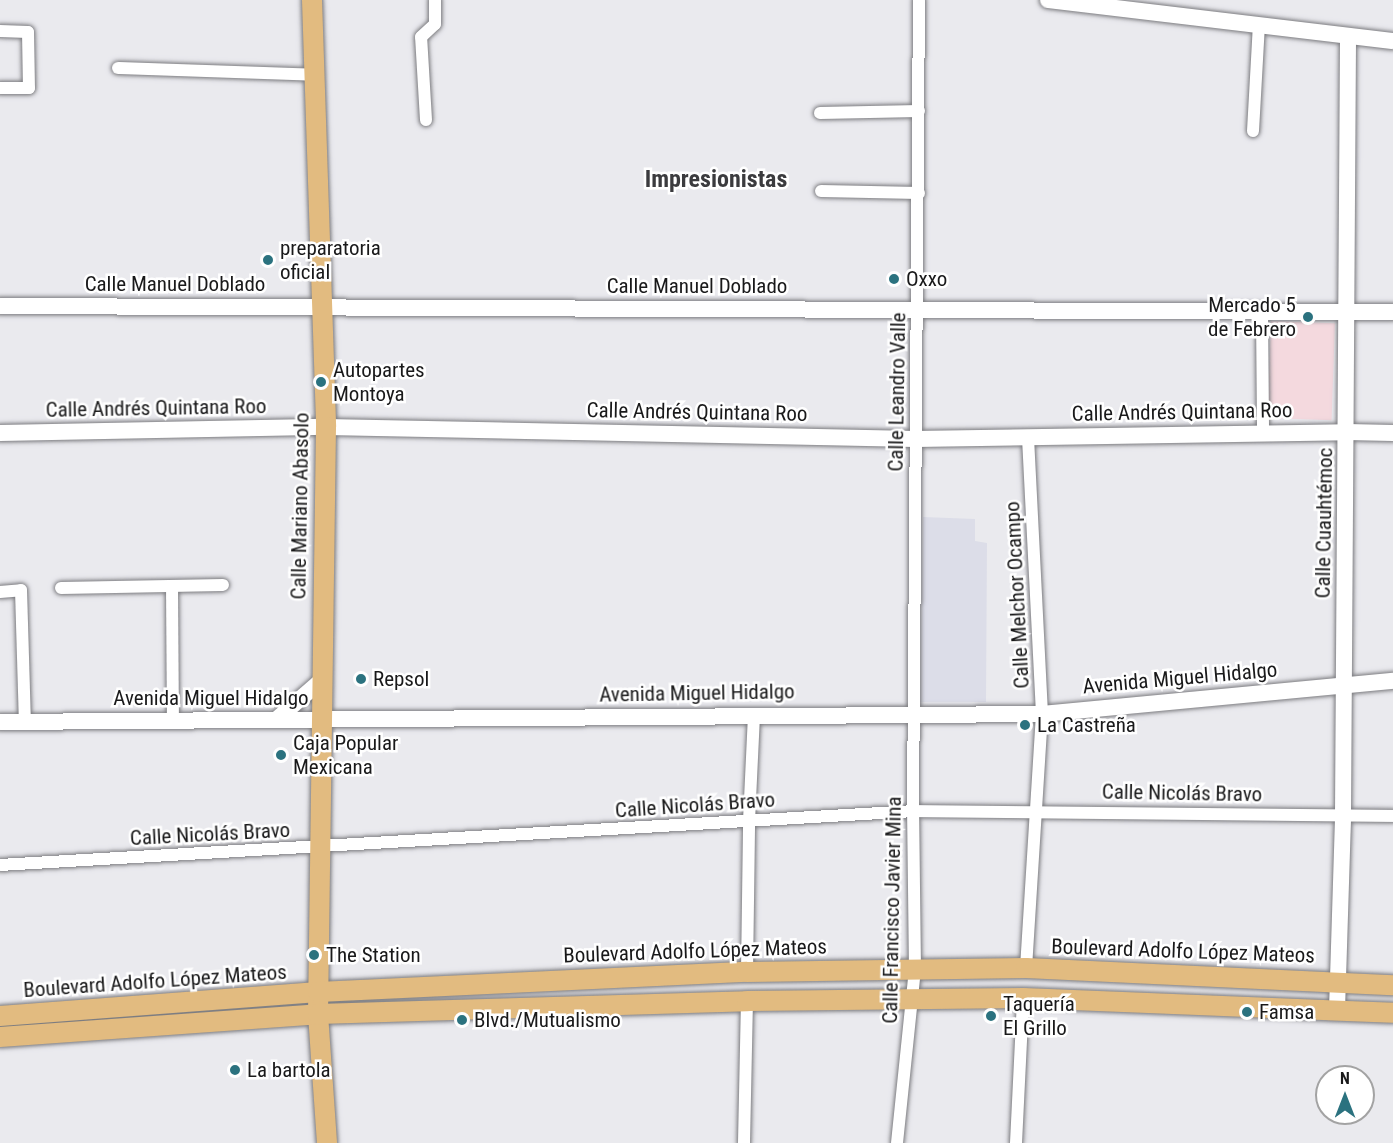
<!DOCTYPE html>
<meta charset="utf-8">
<style>
body{margin:0}
#map{position:relative;width:1393px;height:1143px;overflow:hidden;background:#eaeaee;font-family:"Roboto Condensed",sans-serif}
div>[style]{position:absolute}
.commercial>*{inset:0;background:#f4d9de;transform-origin:0 0}
.built>*{inset:0;background:#dcdde8}
.roads{filter:drop-shadow(0 0 2px #7c7c80) drop-shadow(0 0 2px #7c7c80)}
.street>*{height:12px;margin:-6px;padding:0 6px;transform-origin:6px;border-radius:6px;background:#fff}
.secondary>*{height:16px;margin:-8px;padding:0 8px;transform-origin:8px;border-radius:8px;background:#fff}
.primary>*{height:20px;margin:-10px;padding:0 10px;transform-origin:10px;border-radius:10px;background:#e2bb80}
.dots>*{width:16px;height:16px;translate:-50% -50%;box-sizing:border-box;border:3px solid #fff;border-radius:50%}
span{translate:-50% -50%;white-space:nowrap;text-align:center;line-height:1.15;-webkit-text-stroke:5px #fff;paint-order:stroke}
.poi-label{font-size:21px;color:#19191a}
.left{translate:0 -50%;text-align:left}
.right{translate:-100% -50%;text-align:right}
.street-label{font-size:21px;color:#19191a}
.quarter-label{font-size:24px;color:#3b3b3e;font-weight:700}
.north{position:absolute;left:1315px;top:1065px;width:60px;height:60px;box-sizing:border-box;background:#fff;border:2px solid #a3a3a3;border-radius:50%;rotate:0deg;font-size:16px;font-weight:700;line-height:24px;text-align:center;color:#19191a}
.north::after{content:'';display:block;margin:auto;width:21px;height:27px;background:#2b727f;clip-path:polygon(50% 0,100% 100%,50% 72%,0 100%)}
</style>
<div id="map">
<div class="commercial">
<i style="left:1271px;top:321px;width:64px;height:97px;rotate:2deg"></i>
</div>
<div class="built">
<i style="clip-path:polygon(923px 517px,975px 519px,975px 541px,987px 543px,986px 702px,920px 702px)"></i>
</div>
<div class="roads">
<div class="street">
<i style="left:0;top:31px;width:28px;rotate:2deg"></i>
<i style="left:28px;top:32px;width:56px;rotate:89deg"></i>
<i style="left:29px;top:88px;width:29px;rotate:180deg"></i>
<i style="left:118px;top:68px;width:198px;rotate:2deg"></i>
<i style="left:820px;top:113px;width:99px;rotate:-1.2deg"></i>
<i style="left:426px;top:120px;width:83px;rotate:-93.4deg"></i>
<i style="left:421px;top:37px;width:19px;rotate:-43deg"></i>
<i style="left:435px;top:24px;width:24px;rotate:-90deg"></i>
<i style="left:1253px;top:131px;width:106px;rotate:-86.8deg"></i>
<i style="left:821px;top:191px;width:98px;rotate:1.2deg"></i>
<i style="left:1262px;top:312px;width:122px;rotate:89.5deg"></i>
<i style="left:172px;top:586px;width:134px;rotate:89.6deg"></i>
<i style="left:61px;top:588px;width:162px;rotate:-1.1deg"></i>
<i style="left:0;top:592px;width:21px;rotate:-5deg"></i>
<i style="left:21px;top:590px;width:132px;rotate:88.3deg"></i>
<i style="left:0;top:865px;width:915px;rotate:-3.38deg"></i>
<i style="left:913px;top:811px;width:480px;rotate:0.6deg"></i>
<i style="left:1026px;top:968px;width:255px;rotate:-86.4deg"></i>
<i style="left:1042px;top:714px;width:278px;rotate:-92.9deg"></i>
<i style="left:747px;top:972px;width:151px;rotate:-89.2deg"></i>
<i style="left:749px;top:821px;width:106px;rotate:-87.3deg"></i>
<i style="left:744px;top:1143px;width:142px;rotate:-88.8deg"></i>
<i style="left:897px;top:1143px;width:175px;rotate:-84.1deg"></i>
<i style="left:915px;top:969px;width:158px;rotate:-90.7deg"></i>
<i style="left:913px;top:811px;width:811px;rotate:-89.58deg"></i>
<i style="left:1016px;top:1143px;width:145px;rotate:-87.2deg"></i>
</div>
<div class="secondary">
<i style="left:1048px;top:0;width:347px;rotate:6.8deg"></i>
<i style="left:0;top:306px;width:1393px;rotate:0.25deg"></i>
<i style="left:0;top:433px;width:326px;rotate:-1.1deg"></i>
<i style="left:326px;top:427px;width:589px;rotate:1.17deg"></i>
<i style="left:915px;top:439px;width:432px;rotate:-0.9deg"></i>
<i style="left:1347px;top:432px;width:46px;rotate:1.2deg"></i>
<i style="left:277px;top:719px;width:61px;rotate:-41deg"></i>
<i style="left:0;top:722px;width:1042px;rotate:-0.44deg"></i>
<i style="left:1042px;top:714px;width:353px;rotate:-5.4deg"></i>
<i style="left:1337px;top:1010px;width:195px;rotate:-88.2deg"></i>
<i style="left:1343px;top:815px;width:778px;rotate:-89.63deg"></i>
</div>
<div class="primary">
<i style="left:312px;top:0;width:427px;rotate:88.1deg"></i>
<i style="left:326px;top:427px;width:587px;rotate:90.78deg"></i>
<i style="left:318px;top:1014px;width:129px;rotate:86deg"></i>
<i style="left:0;top:1016px;width:319px;rotate:-4.3deg"></i>
<i style="left:318px;top:992px;width:429px;rotate:-2.7deg"></i>
<i style="left:747px;top:972px;width:279px;rotate:-0.8deg"></i>
<i style="left:1026px;top:968px;width:367px;rotate:2.7deg"></i>
<i style="left:0;top:1037px;width:319px;rotate:-4.1deg"></i>
<i style="left:318px;top:1014px;width:429px;rotate:-1.7deg"></i>
<i style="left:747px;top:1001px;width:276px;rotate:-0.6deg"></i>
<i style="left:1023px;top:998px;width:370px;rotate:2.3deg"></i>
</div>
</div>
<div class="dots">
<i style="left:268px;top:260px;background:#2b727f"></i>
<i style="left:894px;top:279px;background:#2b727f"></i>
<i style="left:1308px;top:317px;background:#2b727f"></i>
<i style="left:321px;top:382px;background:#2b727f"></i>
<i style="left:361px;top:679px;background:#2b727f"></i>
<i style="left:1025px;top:725px;background:#2b727f"></i>
<i style="left:281px;top:755px;background:#2b727f"></i>
<i style="left:314px;top:955px;background:#2b727f"></i>
<i style="left:1247px;top:1012px;background:#2b727f"></i>
<i style="left:991px;top:1016px;background:#2b727f"></i>
<i style="left:462px;top:1020px;background:#2b727f"></i>
<i style="left:235px;top:1070px;background:#2b727f"></i>
</div>
<div class="poi-label">
<span class="left" style="left:280px;top:260px">preparatoria<br>oficial</span>
<span class="left" style="left:906px;top:279px">Oxxo</span>
<span class="right" style="left:1296px;top:317px">Mercado 5<br>de Febrero</span>
<span class="left" style="left:333px;top:382px">Autopartes<br>Montoya</span>
<span class="left" style="left:373px;top:679px">Repsol</span>
<span class="left" style="left:1037px;top:725px">La Castreña</span>
<span class="left" style="left:293px;top:755px">Caja Popular<br>Mexicana</span>
<span class="left" style="left:326px;top:955px">The Station</span>
<span class="left" style="left:1003px;top:1016px">Taquería<br>El Grillo</span>
<span class="left" style="left:1259px;top:1012px">Famsa</span>
<span class="left" style="left:474px;top:1020px">Blvd./Mutualismo</span>
<span class="left" style="left:247px;top:1070px">La bartola</span>
</div>
<div class="street-label">
<span style="left:175px;top:284px">Calle Manuel Doblado</span>
<span style="left:697px;top:286px">Calle Manuel Doblado</span>
<span style="left:897px;top:392px;rotate:-89deg">Calle Leandro Valle</span>
<span style="left:156px;top:408px;rotate:-1deg">Calle Andrés Quintana Roo</span>
<span style="left:697px;top:412px;rotate:1deg">Calle Andrés Quintana Roo</span>
<span style="left:1182px;top:412px;rotate:-1deg">Calle Andrés Quintana Roo</span>
<span style="left:300px;top:506px;rotate:-89deg">Calle Mariano Abasolo</span>
<span style="left:1324px;top:523px;rotate:-89deg">Calle Cuauhtémoc</span>
<span style="left:1017px;top:595px;rotate:-93deg">Calle Melchor Ocampo</span>
<span style="left:1180px;top:678px;rotate:-5deg">Avenida Miguel Hidalgo</span>
<span style="left:697px;top:693px;rotate:-1deg">Avenida Miguel Hidalgo</span>
<span style="left:211px;top:698px">Avenida Miguel Hidalgo</span>
<span style="left:1182px;top:793px;rotate:1deg">Calle Nicolás Bravo</span>
<span style="left:695px;top:805px;rotate:-4deg">Calle Nicolás Bravo</span>
<span style="left:210px;top:834px;rotate:-3deg">Calle Nicolás Bravo</span>
<span style="left:892px;top:910px;rotate:-89deg">Calle Francisco Javier Mina</span>
<span style="left:695px;top:951px;rotate:-2deg">Boulevard Adolfo López Mateos</span>
<span style="left:1183px;top:951px;rotate:2deg">Boulevard Adolfo López Mateos</span>
<span style="left:155px;top:981px;rotate:-4deg">Boulevard Adolfo López Mateos</span>
</div>
<div class="quarter-label">
<span style="left:716px;top:180px">Impresionistas</span>
</div>
<div class="north">N</div>
</div>
